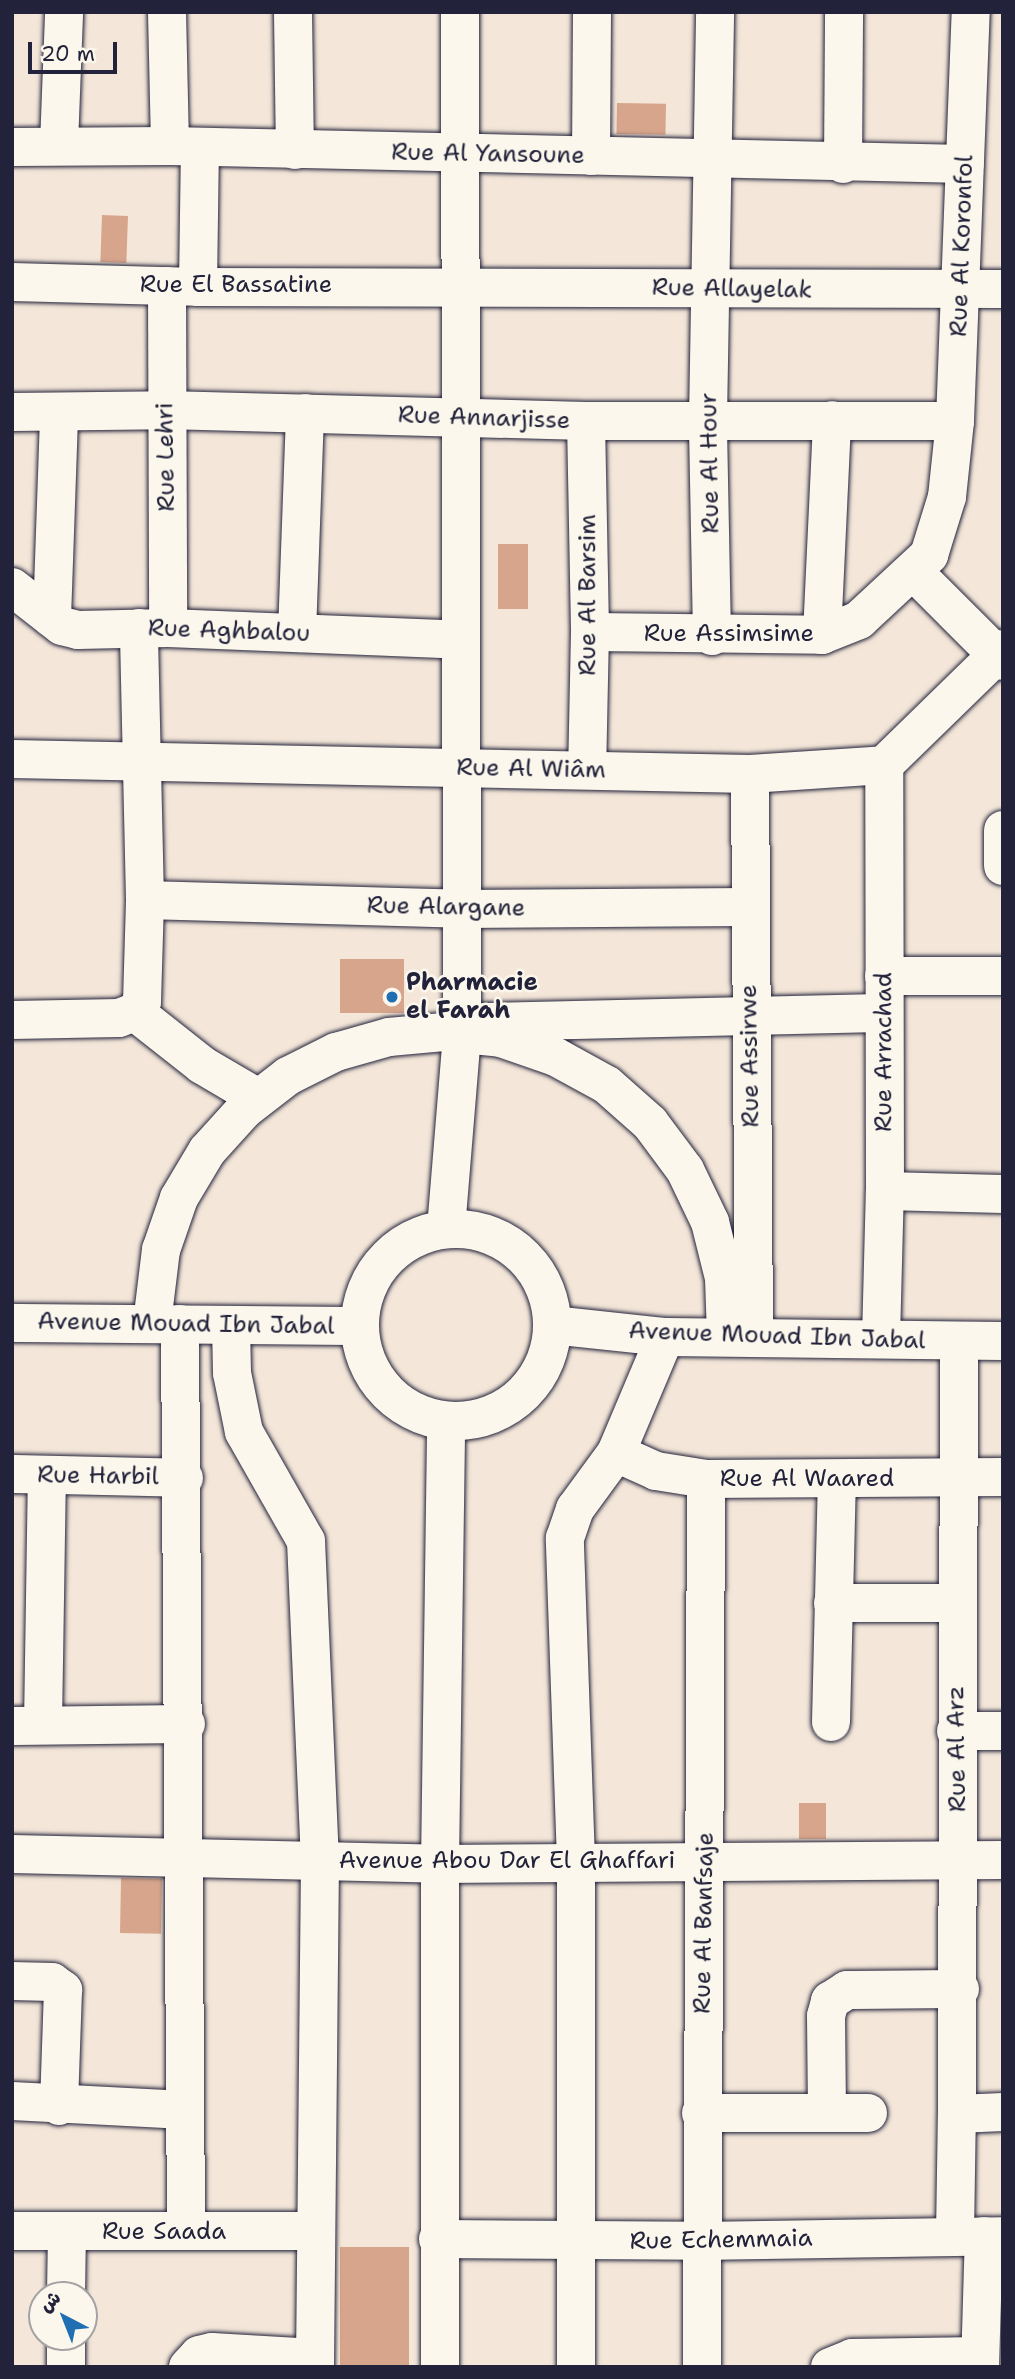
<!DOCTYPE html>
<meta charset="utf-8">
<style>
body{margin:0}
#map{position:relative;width:1015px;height:2379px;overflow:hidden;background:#f4e7d9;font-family:"Shantell Sans","Playpen Sans Arabic",sans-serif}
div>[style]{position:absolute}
.building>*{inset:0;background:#d7a58b;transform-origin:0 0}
.roads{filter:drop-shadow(0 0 2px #22223b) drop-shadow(0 0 2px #22223b)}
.minor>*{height:38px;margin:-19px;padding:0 19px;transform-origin:19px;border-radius:19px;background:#fbf7ec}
.minor>.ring{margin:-19px;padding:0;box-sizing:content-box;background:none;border:38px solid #fbf7ec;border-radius:50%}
.dots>*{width:19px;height:19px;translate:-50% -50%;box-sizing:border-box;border:4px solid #fbf7ec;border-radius:50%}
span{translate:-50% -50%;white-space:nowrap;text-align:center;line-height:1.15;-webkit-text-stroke:5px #fbf7ec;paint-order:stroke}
.street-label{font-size:24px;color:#22223b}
.poi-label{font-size:24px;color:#22223b;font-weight:700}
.left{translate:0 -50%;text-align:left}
.frame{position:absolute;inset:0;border:14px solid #22223b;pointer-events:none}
.north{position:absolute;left:28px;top:2281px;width:70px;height:70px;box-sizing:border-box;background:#fbf7ec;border:2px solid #a4a2a5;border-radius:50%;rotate:318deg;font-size:19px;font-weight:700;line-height:28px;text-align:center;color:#22223b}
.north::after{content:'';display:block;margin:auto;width:24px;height:32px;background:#1f6fb2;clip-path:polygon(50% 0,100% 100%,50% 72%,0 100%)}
.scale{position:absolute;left:28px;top:42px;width:89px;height:32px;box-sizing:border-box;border:4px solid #22223b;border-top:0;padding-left:9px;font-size:21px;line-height:24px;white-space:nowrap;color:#22223b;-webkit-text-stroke:5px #fbf7ec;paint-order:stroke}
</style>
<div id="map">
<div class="building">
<i style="left:617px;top:103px;width:49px;height:31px;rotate:1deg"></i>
<i style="left:102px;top:215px;width:26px;height:47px;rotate:2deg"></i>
<i style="left:498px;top:544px;width:30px;height:65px"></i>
<i style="left:404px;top:959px;width:54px;height:64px;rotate:90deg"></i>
<i style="left:826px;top:1803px;width:36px;height:27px;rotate:90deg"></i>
<i style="left:121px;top:1878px;width:41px;height:55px;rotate:1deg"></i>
<i style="left:409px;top:2247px;width:120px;height:69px;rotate:90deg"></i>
</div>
<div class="roads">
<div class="minor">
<i style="left:167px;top:12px;width:134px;rotate:88.7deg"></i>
<i style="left:293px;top:12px;width:138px;rotate:89.2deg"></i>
<i style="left:59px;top:145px;width:133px;rotate:-87.8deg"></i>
<i style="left:12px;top:147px;width:158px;rotate:-0.4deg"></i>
<i style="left:170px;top:146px;width:795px;rotate:1.3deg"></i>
<i style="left:591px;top:156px;width:144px;rotate:-89.6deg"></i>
<i style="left:843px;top:164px;width:152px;rotate:-89.6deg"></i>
<i style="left:12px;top:282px;width:186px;rotate:1.5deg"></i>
<i style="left:198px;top:287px;width:805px;rotate:0.14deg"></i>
<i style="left:167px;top:286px;width:342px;rotate:89.8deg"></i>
<i style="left:198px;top:287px;width:138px;rotate:-89.2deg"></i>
<i style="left:12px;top:412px;width:153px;rotate:-0.7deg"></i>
<i style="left:165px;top:410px;width:421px;rotate:1.5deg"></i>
<i style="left:586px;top:421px;width:369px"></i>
<i style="left:586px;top:421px;width:211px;rotate:88.9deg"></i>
<i style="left:590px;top:632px;width:138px;rotate:91.2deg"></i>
<i style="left:913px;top:571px;width:127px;rotate:45deg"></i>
<i style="left:12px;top:587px;width:63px;rotate:38deg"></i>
<i style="left:62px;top:626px;width:16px;rotate:14deg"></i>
<i style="left:78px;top:630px;width:90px;rotate:-1.3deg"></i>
<i style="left:168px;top:628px;width:293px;rotate:2.3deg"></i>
<i style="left:52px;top:618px;width:204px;rotate:-88deg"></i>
<i style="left:590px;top:632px;width:232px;rotate:0.7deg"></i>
<i style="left:822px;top:635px;width:40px;rotate:-22deg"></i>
<i style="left:859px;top:620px;width:96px;rotate:-42.9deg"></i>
<i style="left:929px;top:555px;width:61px;rotate:-72.8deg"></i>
<i style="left:947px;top:497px;width:76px;rotate:-84deg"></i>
<i style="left:955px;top:421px;width:409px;rotate:-87.8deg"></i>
<i style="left:297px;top:633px;width:220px;rotate:-87.9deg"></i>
<i style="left:822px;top:635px;width:215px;rotate:-87.3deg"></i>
<i style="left:712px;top:636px;width:217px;rotate:-91.1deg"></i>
<i style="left:708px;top:419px;width:407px;rotate:-89deg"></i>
<i style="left:12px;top:759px;width:738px;rotate:1.16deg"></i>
<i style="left:750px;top:774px;width:134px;rotate:-3.8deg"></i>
<i style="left:884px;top:765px;width:166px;rotate:-44.3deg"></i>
<i style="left:750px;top:774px;width:563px;rotate:89.59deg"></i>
<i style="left:1003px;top:830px;width:36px;rotate:90deg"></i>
<i style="left:145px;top:900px;width:316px;rotate:1.6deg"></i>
<i style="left:461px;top:909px;width:287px;rotate:-0.4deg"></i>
<i style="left:884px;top:976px;width:119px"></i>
<i style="left:135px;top:1012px;width:85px;rotate:38.3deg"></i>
<i style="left:202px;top:1065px;width:65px;rotate:30.5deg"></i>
<i style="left:12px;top:1020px;width:107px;rotate:-1.1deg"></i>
<i style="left:119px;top:1018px;width:17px;rotate:-21deg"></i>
<i style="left:135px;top:1012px;width:12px;rotate:-55deg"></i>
<i style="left:142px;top:1002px;width:102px;rotate:-88.3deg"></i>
<i style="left:145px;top:900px;width:272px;rotate:-91.3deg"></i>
<i style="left:485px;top:1022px;width:398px;rotate:-1.3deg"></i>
<i style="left:885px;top:1191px;width:118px;rotate:1.5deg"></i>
<i class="ring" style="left:360px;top:1229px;width:154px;height:154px"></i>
<i style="left:446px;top:1229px;width:197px;rotate:-85.3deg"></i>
<i style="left:462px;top:1033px;width:1021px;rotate:-90.11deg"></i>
<i style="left:12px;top:1323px;width:347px;rotate:0.5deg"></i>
<i style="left:152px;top:1323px;width:74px;rotate:-83deg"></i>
<i style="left:161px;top:1250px;width:55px;rotate:-70.9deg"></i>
<i style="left:179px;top:1198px;width:55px;rotate:-59.2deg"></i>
<i style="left:207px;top:1151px;width:55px;rotate:-47.9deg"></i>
<i style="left:244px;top:1110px;width:56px;rotate:-37.7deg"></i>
<i style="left:288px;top:1076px;width:54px;rotate:-26.6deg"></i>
<i style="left:336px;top:1052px;width:55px;rotate:-15.8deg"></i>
<i style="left:389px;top:1037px;width:55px;rotate:-5.2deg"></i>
<i style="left:444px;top:1032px;width:57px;rotate:6deg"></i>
<i style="left:501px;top:1038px;width:58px;rotate:19.1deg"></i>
<i style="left:556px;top:1057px;width:58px;rotate:28.8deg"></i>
<i style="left:607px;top:1085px;width:57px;rotate:41.5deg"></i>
<i style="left:650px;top:1123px;width:59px;rotate:53.3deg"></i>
<i style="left:685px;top:1170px;width:58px;rotate:64.3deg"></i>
<i style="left:710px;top:1222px;width:58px;rotate:76deg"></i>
<i style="left:724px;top:1278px;width:58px;rotate:88deg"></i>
<i style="left:180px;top:1324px;width:907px;rotate:89.62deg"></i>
<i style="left:231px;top:1325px;width:48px;rotate:88.8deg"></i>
<i style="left:232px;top:1373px;width:60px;rotate:78.5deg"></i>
<i style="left:244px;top:1432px;width:125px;rotate:60.4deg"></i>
<i style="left:306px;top:1541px;width:320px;rotate:87.5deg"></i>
<i style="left:320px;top:1861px;width:506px;rotate:90.57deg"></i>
<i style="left:552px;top:1325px;width:114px;rotate:6.1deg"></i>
<i style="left:665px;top:1337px;width:338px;rotate:0.7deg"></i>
<i style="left:881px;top:1339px;width:148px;rotate:-88.5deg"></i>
<i style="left:885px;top:1191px;width:426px;rotate:-90.1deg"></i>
<i style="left:959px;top:1342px;width:772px;rotate:90.15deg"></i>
<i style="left:957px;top:2114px;width:46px;rotate:-2.5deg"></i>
<i style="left:616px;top:1453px;width:44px;rotate:24.2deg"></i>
<i style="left:656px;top:1471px;width:51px;rotate:9.1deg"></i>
<i style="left:706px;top:1479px;width:297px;rotate:-0.4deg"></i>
<i style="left:12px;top:1474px;width:172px;rotate:1.3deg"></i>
<i style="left:833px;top:1603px;width:123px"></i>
<i style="left:831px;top:1722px;width:241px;rotate:-88.6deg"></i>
<i style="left:43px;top:1725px;width:248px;rotate:-89.1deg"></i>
<i style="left:12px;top:1726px;width:174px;rotate:-0.7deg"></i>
<i style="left:956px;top:1731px;width:47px"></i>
<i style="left:12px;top:1854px;width:428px;rotate:1.3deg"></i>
<i style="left:440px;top:1864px;width:563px;rotate:-0.41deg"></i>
<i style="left:12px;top:1981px;width:40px;rotate:1.4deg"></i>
<i style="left:52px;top:1982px;width:14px;rotate:36deg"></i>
<i style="left:63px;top:1990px;width:116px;rotate:92deg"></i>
<i style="left:12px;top:2101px;width:173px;rotate:3deg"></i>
<i style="left:827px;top:2112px;width:96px;rotate:-90.6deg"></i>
<i style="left:826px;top:2016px;width:16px;rotate:-75deg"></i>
<i style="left:830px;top:2001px;width:20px;rotate:-33deg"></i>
<i style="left:847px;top:1990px;width:113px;rotate:-0.5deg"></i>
<i style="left:701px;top:2113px;width:167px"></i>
<i style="left:12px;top:2231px;width:304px"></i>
<i style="left:955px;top:2235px;width:121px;rotate:-89.1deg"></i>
<i style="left:438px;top:2239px;width:261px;rotate:0.4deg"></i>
<i style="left:699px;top:2241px;width:304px;rotate:-0.9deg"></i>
<i style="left:66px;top:2295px;width:62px;rotate:-89.1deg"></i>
<i style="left:66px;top:2367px;width:30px;rotate:-90deg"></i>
<i style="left:188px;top:2367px;width:16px;rotate:-47deg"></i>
<i style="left:199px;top:2355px;width:13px;rotate:-13deg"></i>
<i style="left:212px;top:2352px;width:103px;rotate:3.3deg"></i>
<i style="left:440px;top:2367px;width:503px;rotate:-90deg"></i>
<i style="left:440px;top:1864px;width:443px;rotate:-89.2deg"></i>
<i style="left:576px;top:2367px;width:506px;rotate:-90deg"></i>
<i style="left:576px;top:1861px;width:323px;rotate:-92deg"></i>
<i style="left:565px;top:1538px;width:31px;rotate:-71deg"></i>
<i style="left:575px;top:1509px;width:69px;rotate:-53.8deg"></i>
<i style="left:616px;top:1453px;width:126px;rotate:-67.1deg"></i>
<i style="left:702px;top:2367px;width:888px;rotate:-89.74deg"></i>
<i style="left:830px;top:2367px;width:24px;rotate:-22deg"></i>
<i style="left:852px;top:2358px;width:128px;rotate:-0.9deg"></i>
<i style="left:980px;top:2367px;width:131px;rotate:-88.3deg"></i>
</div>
</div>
<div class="dots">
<i style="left:392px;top:997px;background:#1f6fb2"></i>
</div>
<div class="street-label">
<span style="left:488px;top:154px;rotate:1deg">Rue Al Yansoune</span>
<span style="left:962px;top:246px;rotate:-88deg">Rue Al Koronfol</span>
<span style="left:236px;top:285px">Rue El Bassatine</span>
<span style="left:732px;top:289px;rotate:1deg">Rue Allayelak</span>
<span style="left:484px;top:418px;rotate:2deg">Rue Annarjisse</span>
<span style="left:166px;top:457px;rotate:-91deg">Rue Lehri</span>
<span style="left:710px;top:463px;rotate:-91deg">Rue Al Hour</span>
<span style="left:588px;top:595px;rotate:-90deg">Rue Al Barsim</span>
<span style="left:229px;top:631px;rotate:2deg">Rue Aghbalou</span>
<span style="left:729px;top:634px">Rue Assimsime</span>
<span style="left:531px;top:769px;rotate:1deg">Rue Al Wiâm</span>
<span style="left:446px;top:907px;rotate:1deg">Rue Alargane</span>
<span style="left:884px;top:1052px;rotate:-90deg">Rue Arrachad</span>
<span style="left:750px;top:1056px;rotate:-91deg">Rue Assirwe</span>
<span style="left:186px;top:1324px;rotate:1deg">Avenue Mouad Ibn Jabal</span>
<span style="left:777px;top:1336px;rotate:2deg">Avenue Mouad Ibn Jabal</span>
<span style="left:98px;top:1476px;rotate:1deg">Rue Harbil</span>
<span style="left:807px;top:1479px">Rue Al Waared</span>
<span style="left:957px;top:1749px;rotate:-91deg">Rue Al Arz</span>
<span style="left:507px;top:1861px">Avenue Abou Dar El Ghaffari</span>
<span style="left:704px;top:1923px;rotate:-89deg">Rue Al Banfsaje</span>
<span style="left:164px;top:2232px">Rue Saada</span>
<span style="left:721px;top:2240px;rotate:-1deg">Rue Echemmaia</span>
</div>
<div class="poi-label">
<span class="left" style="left:406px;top:997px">Pharmacie<br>el Farah</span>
</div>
<div class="frame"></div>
<div class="north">ش</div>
<div class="scale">20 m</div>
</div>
